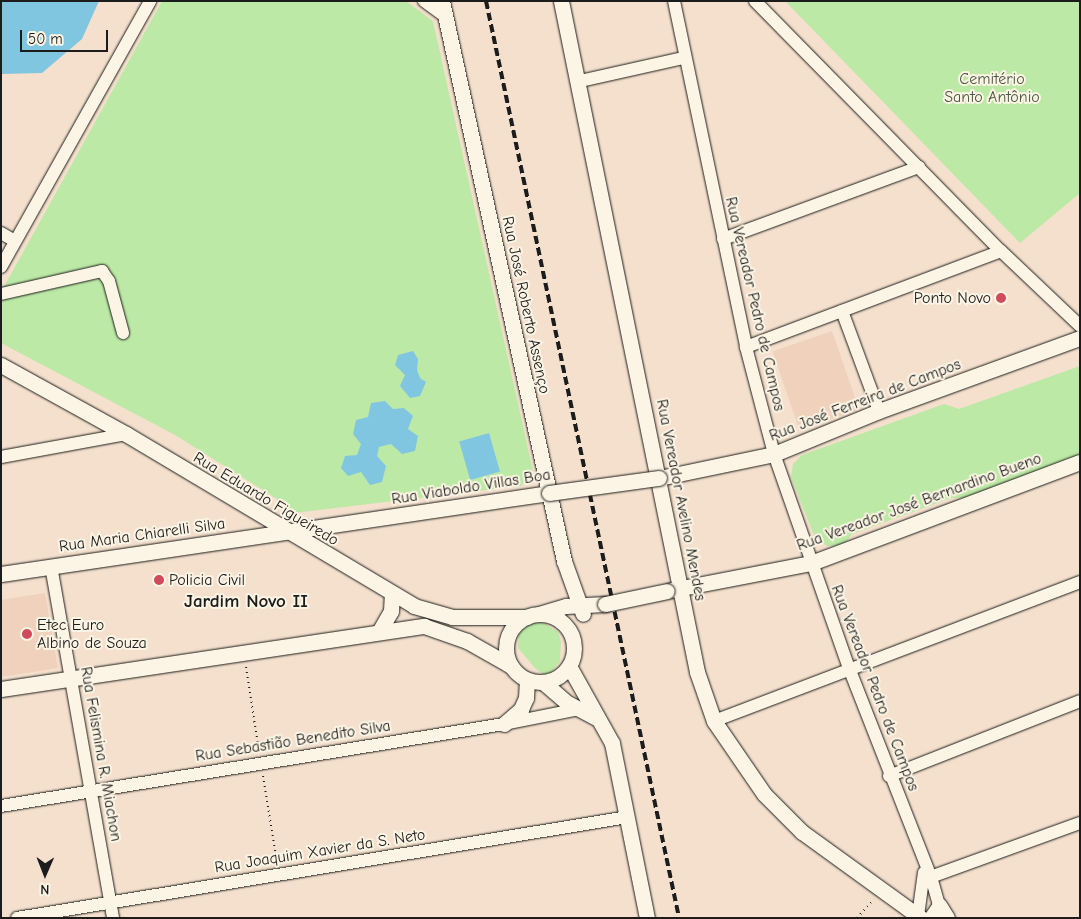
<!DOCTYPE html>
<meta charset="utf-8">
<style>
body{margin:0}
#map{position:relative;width:1081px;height:919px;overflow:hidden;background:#f4e0cd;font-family:"Comic Neue",sans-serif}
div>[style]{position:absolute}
.built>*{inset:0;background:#efd1bc;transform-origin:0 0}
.green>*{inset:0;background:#bde9a6}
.water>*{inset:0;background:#80c6e1;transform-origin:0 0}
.path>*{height:2px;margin-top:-1px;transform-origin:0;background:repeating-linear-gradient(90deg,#1c1c1c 0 1px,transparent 0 5px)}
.roads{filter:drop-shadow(0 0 1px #1c1c1c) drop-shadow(0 0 1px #1c1c1c)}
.minor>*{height:12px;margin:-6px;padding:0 6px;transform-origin:6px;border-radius:6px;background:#fcf5e5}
.major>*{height:15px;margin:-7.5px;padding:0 7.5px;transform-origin:7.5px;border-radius:7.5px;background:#fcf5e5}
.major>.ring{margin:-7.5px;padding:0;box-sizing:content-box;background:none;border:15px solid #fcf5e5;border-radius:50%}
.rail>*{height:4px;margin-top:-2px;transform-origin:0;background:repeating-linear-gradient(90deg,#1c1c1c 0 8px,transparent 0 12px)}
.bridges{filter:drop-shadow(0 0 1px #1c1c1c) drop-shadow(0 0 1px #1c1c1c)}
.major-bridge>*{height:15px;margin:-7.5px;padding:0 7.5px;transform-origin:7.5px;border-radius:7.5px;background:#fcf5e5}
.dots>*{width:14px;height:14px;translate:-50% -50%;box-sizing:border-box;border:2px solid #fcf5e5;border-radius:50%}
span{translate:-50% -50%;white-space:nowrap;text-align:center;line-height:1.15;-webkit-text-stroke:4px #fcf5e5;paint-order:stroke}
.park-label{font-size:16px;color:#4c5a45}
.poi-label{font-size:16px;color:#1c1c1c}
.right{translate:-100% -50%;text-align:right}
.left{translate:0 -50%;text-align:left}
.street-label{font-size:16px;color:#1c1c1c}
.quarter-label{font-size:19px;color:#1c1c1c;font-weight:700}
.frame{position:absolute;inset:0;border:2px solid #1c1c1c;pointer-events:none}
.north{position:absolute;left:20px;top:849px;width:50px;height:50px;-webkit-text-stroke:4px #fcf5e5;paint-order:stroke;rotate:181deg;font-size:14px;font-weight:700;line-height:20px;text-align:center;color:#1c1c1c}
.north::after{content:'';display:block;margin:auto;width:18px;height:22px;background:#1c1c1c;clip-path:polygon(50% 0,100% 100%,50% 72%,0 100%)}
.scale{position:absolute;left:20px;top:30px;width:88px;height:22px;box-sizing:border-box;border:2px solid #1c1c1c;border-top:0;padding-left:6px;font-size:15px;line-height:18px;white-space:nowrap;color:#1c1c1c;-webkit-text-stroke:4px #fcf5e5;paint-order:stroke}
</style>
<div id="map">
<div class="built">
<i style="left:832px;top:331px;width:83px;height:63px;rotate:71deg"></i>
<i style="clip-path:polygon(45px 593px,58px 668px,1px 677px,1px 600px)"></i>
</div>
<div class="green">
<i style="clip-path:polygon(162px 1px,406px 1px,433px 21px,533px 471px,521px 486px,285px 514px,277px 499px,175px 435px,1px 343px,1px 292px)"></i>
<i style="clip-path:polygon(785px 1px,1080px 1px,1080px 193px,1020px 243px)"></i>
<i style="clip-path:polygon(1080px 366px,1080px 456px,967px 498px,951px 498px,852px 534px,844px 545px,827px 546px,815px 538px,791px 477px,793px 464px,802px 455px,944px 404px,959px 409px)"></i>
<i style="clip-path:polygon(534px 622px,544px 623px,558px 632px,561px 641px,560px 661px,550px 674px,544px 675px,535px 668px,518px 648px,519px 629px)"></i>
</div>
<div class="water">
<i style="clip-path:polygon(1px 1px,99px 1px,82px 39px,42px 73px,2px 74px)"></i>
<i style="clip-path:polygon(413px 351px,418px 359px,417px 370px,420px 378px,426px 382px,420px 396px,410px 398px,400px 386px,405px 375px,395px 365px,398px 355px)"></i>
<i style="clip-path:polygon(385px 401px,393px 409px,404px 408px,413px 416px,408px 429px,418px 436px,415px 451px,402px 454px,391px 444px,379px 447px,377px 456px,386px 466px,382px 482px,370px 485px,361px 472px,348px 476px,341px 468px,345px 456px,357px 455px,361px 444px,353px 434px,356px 420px,368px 417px,371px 403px)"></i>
<i style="left:489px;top:433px;width:40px;height:31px;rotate:74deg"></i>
</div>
<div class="path">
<i style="left:246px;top:667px;width:85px;rotate:81.2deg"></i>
<i style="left:263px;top:776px;width:87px;rotate:80.8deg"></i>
<i style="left:857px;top:918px;width:25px;rotate:-48deg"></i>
</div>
<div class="roads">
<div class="minor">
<i style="left:424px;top:1px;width:26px;rotate:36deg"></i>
<i style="left:674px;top:1px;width:353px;rotate:78.2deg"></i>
<i style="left:746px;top:347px;width:111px;rotate:75.3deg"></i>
<i style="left:774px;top:454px;width:227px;rotate:70.7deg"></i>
<i style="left:849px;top:668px;width:225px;rotate:68.6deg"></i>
<i style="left:931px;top:877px;width:29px;rotate:74deg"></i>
<i style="left:939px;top:905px;width:16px;rotate:125deg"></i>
<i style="left:755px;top:1px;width:351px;rotate:45.5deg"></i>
<i style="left:1001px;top:251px;width:109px;rotate:43.5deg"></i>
<i style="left:580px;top:81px;width:106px;rotate:-12.6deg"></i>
<i style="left:1px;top:233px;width:16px;rotate:30deg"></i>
<i style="left:723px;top:239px;width:209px;rotate:-20.2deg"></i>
<i style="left:1px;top:267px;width:305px;rotate:-60.7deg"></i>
<i style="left:1px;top:294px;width:104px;rotate:-12.8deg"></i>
<i style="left:102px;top:271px;width:12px;rotate:55deg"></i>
<i style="left:109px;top:281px;width:54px;rotate:74.9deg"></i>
<i style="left:842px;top:311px;width:107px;rotate:69.7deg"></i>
<i style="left:746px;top:347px;width:272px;rotate:-20.6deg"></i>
<i style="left:1px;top:457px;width:127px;rotate:-10.4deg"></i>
<i style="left:51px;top:566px;width:357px;rotate:80deg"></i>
<i style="left:714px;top:721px;width:392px;rotate:-20.8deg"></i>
<i style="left:889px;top:776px;width:205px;rotate:-21.4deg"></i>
<i style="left:1px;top:806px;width:510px;rotate:-9.26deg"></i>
<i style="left:504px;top:724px;width:82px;rotate:-11.3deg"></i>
<i style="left:925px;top:879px;width:165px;rotate:-19.9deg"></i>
<i style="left:918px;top:916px;width:44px;rotate:-82.2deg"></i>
<i style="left:17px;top:918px;width:619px;rotate:-9.39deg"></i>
</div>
<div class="major">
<i style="left:442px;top:1px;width:573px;rotate:77.71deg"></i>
<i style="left:564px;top:561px;width:56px;rotate:70.3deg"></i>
<i style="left:561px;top:1px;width:685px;rotate:78.54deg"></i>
<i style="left:697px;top:672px;width:52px;rotate:70.9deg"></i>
<i style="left:714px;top:721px;width:88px;rotate:55.6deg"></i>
<i style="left:764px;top:794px;width:54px;rotate:45deg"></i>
<i style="left:802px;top:832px;width:147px;rotate:35.9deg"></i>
<i style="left:1px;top:365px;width:143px;rotate:28.9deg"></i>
<i style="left:126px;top:434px;width:335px;rotate:30.8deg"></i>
<i style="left:414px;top:606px;width:40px;rotate:16deg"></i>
<i style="left:452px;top:617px;width:75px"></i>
<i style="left:659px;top:478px;width:117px;rotate:-11.8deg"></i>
<i style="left:774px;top:454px;width:113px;rotate:-22.3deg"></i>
<i style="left:879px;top:411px;width:214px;rotate:-20deg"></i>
<i style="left:1px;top:574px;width:554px;rotate:-8.41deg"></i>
<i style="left:671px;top:590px;width:143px;rotate:-10.9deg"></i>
<i style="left:811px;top:563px;width:287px;rotate:-20.6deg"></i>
<i style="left:539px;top:614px;width:28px;rotate:-17deg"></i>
<i style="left:566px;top:606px;width:39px;rotate:-3deg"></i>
<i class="ring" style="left:506px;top:614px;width:53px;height:53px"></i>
<i style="left:380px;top:630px;width:22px;rotate:-60deg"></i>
<i style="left:391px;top:611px;width:17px;rotate:-87deg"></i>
<i style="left:569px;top:666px;width:88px;rotate:60.8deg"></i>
<i style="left:612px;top:743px;width:178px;rotate:78.7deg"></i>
<i style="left:543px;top:682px;width:30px;rotate:41deg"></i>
<i style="left:566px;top:702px;width:34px;rotate:28deg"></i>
<i style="left:1px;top:689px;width:428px;rotate:-8.5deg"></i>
<i style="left:424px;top:626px;width:46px;rotate:19.2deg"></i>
<i style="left:467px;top:641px;width:51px;rotate:29.6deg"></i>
<i style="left:504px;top:724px;width:23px;rotate:-41deg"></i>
<i style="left:521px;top:709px;width:12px;rotate:-66deg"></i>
<i style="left:526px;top:698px;width:18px;rotate:-87deg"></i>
<i style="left:939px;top:905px;width:15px;rotate:58deg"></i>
</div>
</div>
<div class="rail">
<i style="left:486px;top:1px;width:937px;rotate:78.11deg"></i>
</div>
<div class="bridges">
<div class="major-bridge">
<i style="left:549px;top:493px;width:111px;rotate:-7.8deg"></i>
<i style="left:605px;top:604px;width:63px;rotate:-11.8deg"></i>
</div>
</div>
<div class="dots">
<i style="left:1001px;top:298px;background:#d1495b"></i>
<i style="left:159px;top:580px;background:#d1495b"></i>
<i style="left:27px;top:634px;background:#d1495b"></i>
</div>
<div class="park-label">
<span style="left:992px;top:88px">Cemitério<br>Santo Antônio</span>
</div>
<div class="poi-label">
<span class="right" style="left:991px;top:298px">Ponto Novo</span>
<span class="left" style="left:169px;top:580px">Policia Civil</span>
<span class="left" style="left:37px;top:634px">Etec Euro<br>Albino de Souza</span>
</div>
<div class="street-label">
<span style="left:755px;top:304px;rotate:77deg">Rua Vereador Pedro de Campos</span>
<span style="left:526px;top:305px;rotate:78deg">Rua José Roberto Assenço</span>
<span style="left:865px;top:400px;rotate:-21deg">Rua José Ferreira de Campos</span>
<span style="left:471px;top:487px;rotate:-9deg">Rua Viaboldo Villas Boa</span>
<span style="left:266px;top:499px;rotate:31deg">Rua Eduardo Figueiredo</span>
<span style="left:681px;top:500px;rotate:79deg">Rua Vereador Avelino Mendes</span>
<span style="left:919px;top:502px;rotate:-20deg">Rua Vereador José Bernardino Bueno</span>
<span style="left:142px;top:535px;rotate:-8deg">Rua Maria Chiarelli Silva</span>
<span style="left:875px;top:688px;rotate:69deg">Rua Vereador Pedro de Campos</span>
<span style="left:293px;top:741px;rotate:-9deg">Rua Sebastião Benedito Silva</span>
<span style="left:101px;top:754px;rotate:80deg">Rua Felismina R. Miachon</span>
<span style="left:320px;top:851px;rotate:-9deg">Rua Joaquim Xavier da S. Neto</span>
</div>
<div class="quarter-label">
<span style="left:246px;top:602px">Jardim Novo II</span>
</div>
<div class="frame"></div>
<div class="north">N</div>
<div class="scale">50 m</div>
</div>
